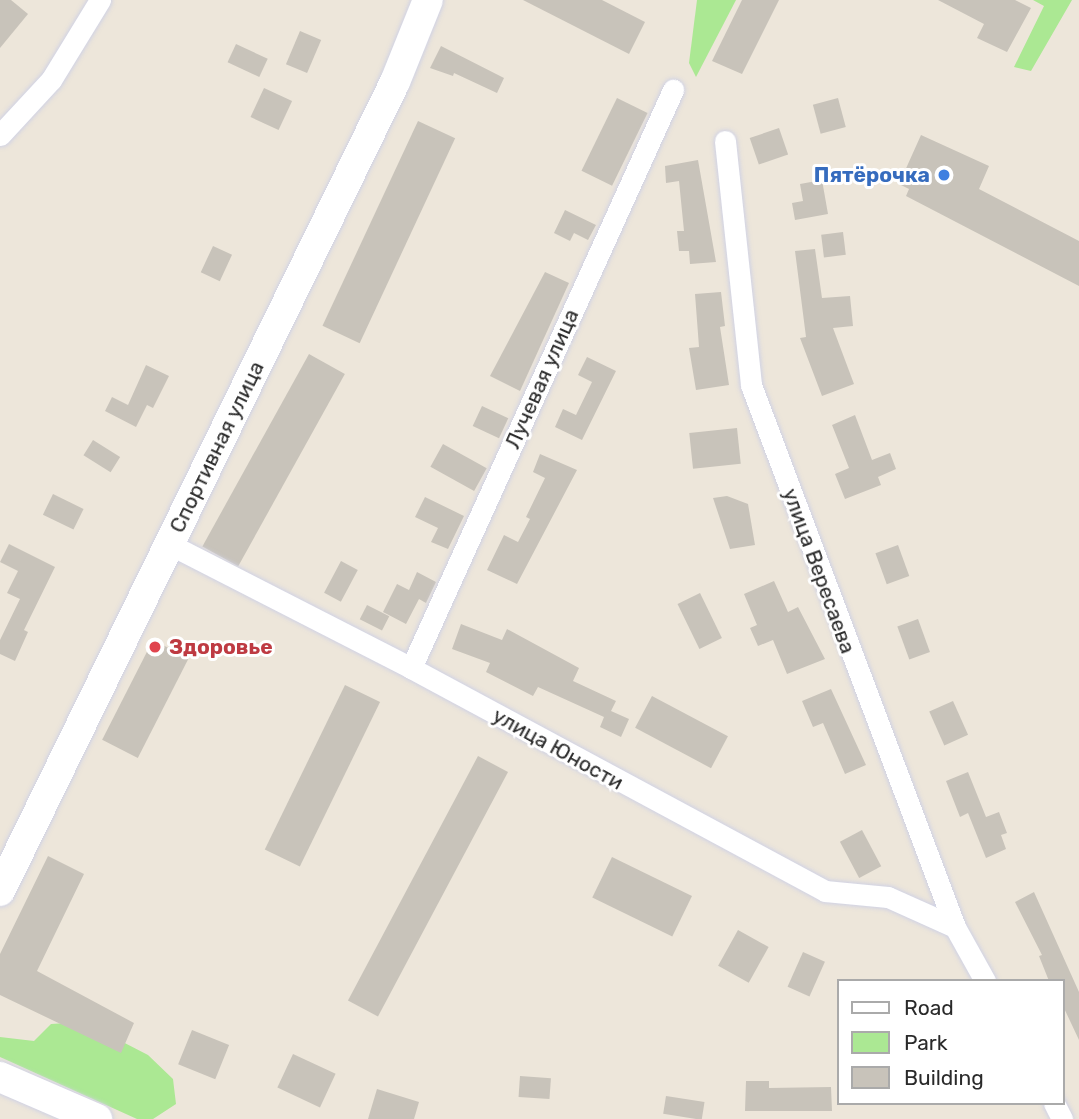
<!DOCTYPE html>
<meta charset="utf-8">
<style>
body{margin:0}
#map{position:relative;width:1079px;height:1119px;overflow:hidden;background:#ede6da;font-family:Rubik,sans-serif}
div>[style]{position:absolute}
.green>*{inset:0;background:#abe893}
.building>*{inset:0;background:#c8c3ba;transform-origin:0 0}
.roads{filter:drop-shadow(0 0 2px #d0d2e4) drop-shadow(0 0 2px #d0d2e4)}
.street>*{height:21px;margin:-10.5px;padding:0 10.5px;transform-origin:10.5px;border-radius:10.5px;background:#fff}
.secondary>*{height:30px;margin:-15px;padding:0 15px;transform-origin:15px;border-radius:15px;background:#fff}
.dots>*{width:19px;height:19px;translate:-50% -50%;box-sizing:border-box;border:4px solid #fff;border-radius:50%}
span{translate:-50% -50%;white-space:nowrap;text-align:center;line-height:1.15;-webkit-text-stroke:6px #fff;paint-order:stroke}
.shop-label{font-size:21px;color:#366cbe;font-weight:700}
.right{translate:-100% -50%;text-align:right}
.street-label{font-size:21px;color:#2a2a2a}
.health-label{font-size:21px;color:#be3a42;font-weight:700}
.left{translate:0 -50%;text-align:left}
.legend{position:absolute;left:837px;top:979px;width:228px;height:126px;box-sizing:border-box;background:#fff;border:2px solid #aaa;margin:0;padding:9px 12px;list-style:none;font-size:21px;color:#2a2a2a}
.legend li{display:flex;align-items:center;gap:14px;height:35px}
.legend b{width:35px;border:2px solid #aaa}
</style>
<div id="map">
<div class="green">
<i style="clip-path:polygon(697px 0,736px 0,696px 77px,689px 63px)"></i>
<i style="clip-path:polygon(1033px 0,1072px 0,1031px 71px,1014px 67px,1044px 6px)"></i>
<i style="clip-path:polygon(84px 1022px,148px 1055px,173px 1079px,176px 1104px,153px 1119px,137px 1119px,0 1057px,0 1037px,34px 1041px,51px 1024px)"></i>
</div>
<div class="building">
<i style="clip-path:polygon(0 0,11px 0,28px 14px,0 48px)"></i>
<i style="clip-path:polygon(523px 0,602px 0,645px 22px,629px 54px)"></i>
<i style="clip-path:polygon(742px 0,779px 0,742px 74px,712px 61px)"></i>
<i style="clip-path:polygon(938px 0,1015px 0,1031px 8px,1007px 52px,977px 38px,984px 24px)"></i>
<i style="left:300px;top:31px;width:23px;height:36px;rotate:23deg"></i>
<i style="left:236px;top:44px;width:35px;height:20px;rotate:25deg"></i>
<i style="clip-path:polygon(441px 46px,504px 78px,497px 93px,454px 73px,453px 76px,430px 68px)"></i>
<i style="left:264px;top:88px;width:31px;height:32px;rotate:25deg"></i>
<i style="left:617px;top:98px;width:34px;height:81px;rotate:26deg"></i>
<i style="left:838px;top:98px;width:30px;height:26px;rotate:75deg"></i>
<i style="left:418px;top:121px;width:41px;height:226px;rotate:25deg"></i>
<i style="left:779px;top:128px;width:28px;height:31px;rotate:71deg"></i>
<i style="clip-path:polygon(921px 135px,989px 166px,979px 189px,1079px 241px,1079px 286px,906px 196px,909px 189px,899px 184px)"></i>
<i style="clip-path:polygon(698px 160px,716px 262px,690px 264px,689px 251px,679px 251px,677px 231px,684px 231px,679px 181px,666px 183px,665px 166px)"></i>
<i style="clip-path:polygon(822px 180px,828px 214px,795px 220px,792px 203px,803px 201px,800px 184px)"></i>
<i style="clip-path:polygon(565px 210px,596px 225px,588px 240px,574px 233px,570px 241px,554px 233px)"></i>
<i style="left:843px;top:232px;width:23px;height:22px;rotate:83deg"></i>
<i style="left:213px;top:246px;width:21px;height:29px;rotate:25deg"></i>
<i style="clip-path:polygon(815px 249px,822px 298px,850px 296px,853px 326px,833px 328px,854px 384px,822px 396px,800px 338px,806px 337px,795px 251px)"></i>
<i style="clip-path:polygon(545px 272px,569px 283px,520px 391px,490px 376px)"></i>
<i style="clip-path:polygon(721px 292px,725px 326px,720px 327px,729px 385px,696px 390px,689px 348px,699px 347px,695px 294px)"></i>
<i style="left:309px;top:354px;width:41px;height:220px;rotate:29deg"></i>
<i style="clip-path:polygon(587px 357px,616px 371px,582px 440px,555px 427px,563px 409px,576px 415px,592px 382px,578px 375px)"></i>
<i style="clip-path:polygon(146px 365px,169px 376px,153px 408px,147px 405px,136px 427px,105px 411px,112px 397px,128px 405px)"></i>
<i style="left:482px;top:406px;width:29px;height:22px;rotate:25deg"></i>
<i style="clip-path:polygon(855px 415px,872px 460px,890px 453px,896px 469px,878px 477px,881px 485px,845px 499px,835px 474px,849px 468px,832px 425px)"></i>
<i style="left:737px;top:428px;width:36px;height:48px;rotate:84deg"></i>
<i style="left:93px;top:440px;width:32px;height:18px;rotate:32deg"></i>
<i style="left:443px;top:444px;width:50px;height:26px;rotate:29deg"></i>
<i style="clip-path:polygon(540px 454px,577px 470px,517px 584px,487px 570px,504px 535px,518px 542px,530px 519px,526px 517px,545px 478px,533px 472px)"></i>
<i style="left:53px;top:494px;width:34px;height:23px;rotate:26deg"></i>
<i style="clip-path:polygon(727px 496px,748px 504px,755px 545px,730px 549px,713px 498px)"></i>
<i style="clip-path:polygon(425px 497px,464px 516px,448px 549px,431px 542px,438px 528px,415px 517px)"></i>
<i style="clip-path:polygon(9px 544px,55px 567px,24px 630px,28px 632px,15px 661px,0 654px,0 640px,20px 599px,7px 593px,18px 571px,0 562px)"></i>
<i style="left:898px;top:545px;width:33px;height:24px;rotate:70deg"></i>
<i style="left:341px;top:561px;width:19px;height:36px;rotate:28deg"></i>
<i style="clip-path:polygon(417px 572px,436px 582px,426px 603px,419px 599px,406px 624px,383px 612px,397px 584px,409px 590px)"></i>
<i style="clip-path:polygon(774px 581px,788px 612px,798px 607px,825px 659px,787px 674px,773px 640px,758px 646px,750px 628px,757px 625px,744px 594px)"></i>
<i style="left:700px;top:593px;width:50px;height:25px;rotate:64deg"></i>
<i style="left:367px;top:605px;width:25px;height:16px;rotate:27deg"></i>
<i style="left:918px;top:619px;width:35px;height:22px;rotate:70deg"></i>
<i style="clip-path:polygon(461px 624px,502px 640px,507px 629px,579px 668px,573px 681px,616px 701px,611px 711px,629px 719px,621px 737px,600px 727px,604px 717px,538px 687px,533px 696px,486px 672px,490px 663px,452px 649px)"></i>
<i style="left:153px;top:640px;width:40px;height:112px;rotate:27deg"></i>
<i style="left:345px;top:685px;width:39px;height:183px;rotate:26deg"></i>
<i style="clip-path:polygon(831px 689px,866px 765px,845px 774px,823px 723px,813px 727px,802px 701px)"></i>
<i style="left:652px;top:696px;width:86px;height:36px;rotate:28deg"></i>
<i style="left:953px;top:701px;width:37px;height:26px;rotate:66deg"></i>
<i style="left:478px;top:756px;width:34px;height:277px;rotate:28deg"></i>
<i style="clip-path:polygon(968px 772px,986px 817px,999px 812px,1007px 833px,1001px 835px,1006px 849px,986px 858px,968px 813px,960px 817px,946px 781px)"></i>
<i style="left:862px;top:830px;width:41px;height:25px;rotate:62deg"></i>
<i style="clip-path:polygon(48px 856px,84px 874px,37px 971px,134px 1023px,121px 1053px,0 995px,0 954px)"></i>
<i style="left:612px;top:857px;width:89px;height:45px;rotate:26deg"></i>
<i style="clip-path:polygon(1034px 892px,1079px 992px,1079px 1040px,1063px 1006px,1063px 981px,1049px 981px,1039px 956px,1042px 955px,1015px 902px)"></i>
<i style="left:738px;top:930px;width:35px;height:41px;rotate:29deg"></i>
<i style="left:803px;top:952px;width:24px;height:38px;rotate:24deg"></i>
<i style="left:192px;top:1030px;width:40px;height:37px;rotate:22deg"></i>
<i style="left:293px;top:1054px;width:47px;height:37px;rotate:25deg"></i>
<i style="left:520px;top:1076px;width:31px;height:21px;rotate:4deg"></i>
<i style="clip-path:polygon(746px 1081px,769px 1081px,769px 1088px,831px 1087px,832px 1111px,745px 1111px)"></i>
<i style="clip-path:polygon(377px 1089px,419px 1102px,414px 1119px,368px 1119px)"></i>
<i style="left:666px;top:1096px;width:39px;height:18px;rotate:9deg"></i>
</div>
<div class="roads">
<div class="street">
<i style="left:0;top:135px;width:75px;rotate:-47.2deg"></i>
<i style="left:51px;top:80px;width:94px;rotate:-58.5deg"></i>
<i style="left:725px;top:141px;width:245px;rotate:83.9deg"></i>
<i style="left:751px;top:385px;width:579px;rotate:69.37deg"></i>
<i style="left:955px;top:927px;width:62px;rotate:60.9deg"></i>
<i style="left:169px;top:544px;width:272px;rotate:27.1deg"></i>
<i style="left:411px;top:668px;width:470px;rotate:28.3deg"></i>
<i style="left:825px;top:891px;width:63px;rotate:5.4deg"></i>
<i style="left:888px;top:897px;width:73px;rotate:24.1deg"></i>
<i style="left:411px;top:668px;width:635px;rotate:-65.62deg"></i>
<i style="left:1054px;top:1103px;width:18px;rotate:63deg"></i>
</div>
<div class="secondary">
<i style="left:0;top:891px;width:900px;rotate:-63.98deg"></i>
<i style="left:395px;top:82px;width:88px;rotate:-68.1deg"></i>
<i style="left:0;top:1077px;width:106px;rotate:23.4deg"></i>
</div>
</div>
<div class="dots">
<i style="left:944px;top:175px;background:#3f7fe0"></i>
<i style="left:155px;top:647px;background:#e0444e"></i>
</div>
<div class="shop-label">
<span class="right" style="left:930px;top:175px">Пятёрочка</span>
</div>
<div class="street-label">
<span style="left:542px;top:379px;rotate:-66deg">Лучевая улица</span>
<span style="left:217px;top:447px;rotate:-64deg">Спортивная улица</span>
<span style="left:819px;top:571px;rotate:70deg">улица Вересаева</span>
<span style="left:558px;top:749px;rotate:29deg">улица Юности</span>
</div>
<div class="health-label">
<span class="left" style="left:169px;top:647px">Здоровье</span>
</div>
<ul class="legend">
<li><b style="height:9px;background:#fff"></b>Road</li>
<li><b style="height:19px;background:#abe893"></b>Park</li>
<li><b style="height:19px;background:#c8c3ba"></b>Building</li>
</ul>
</div>
